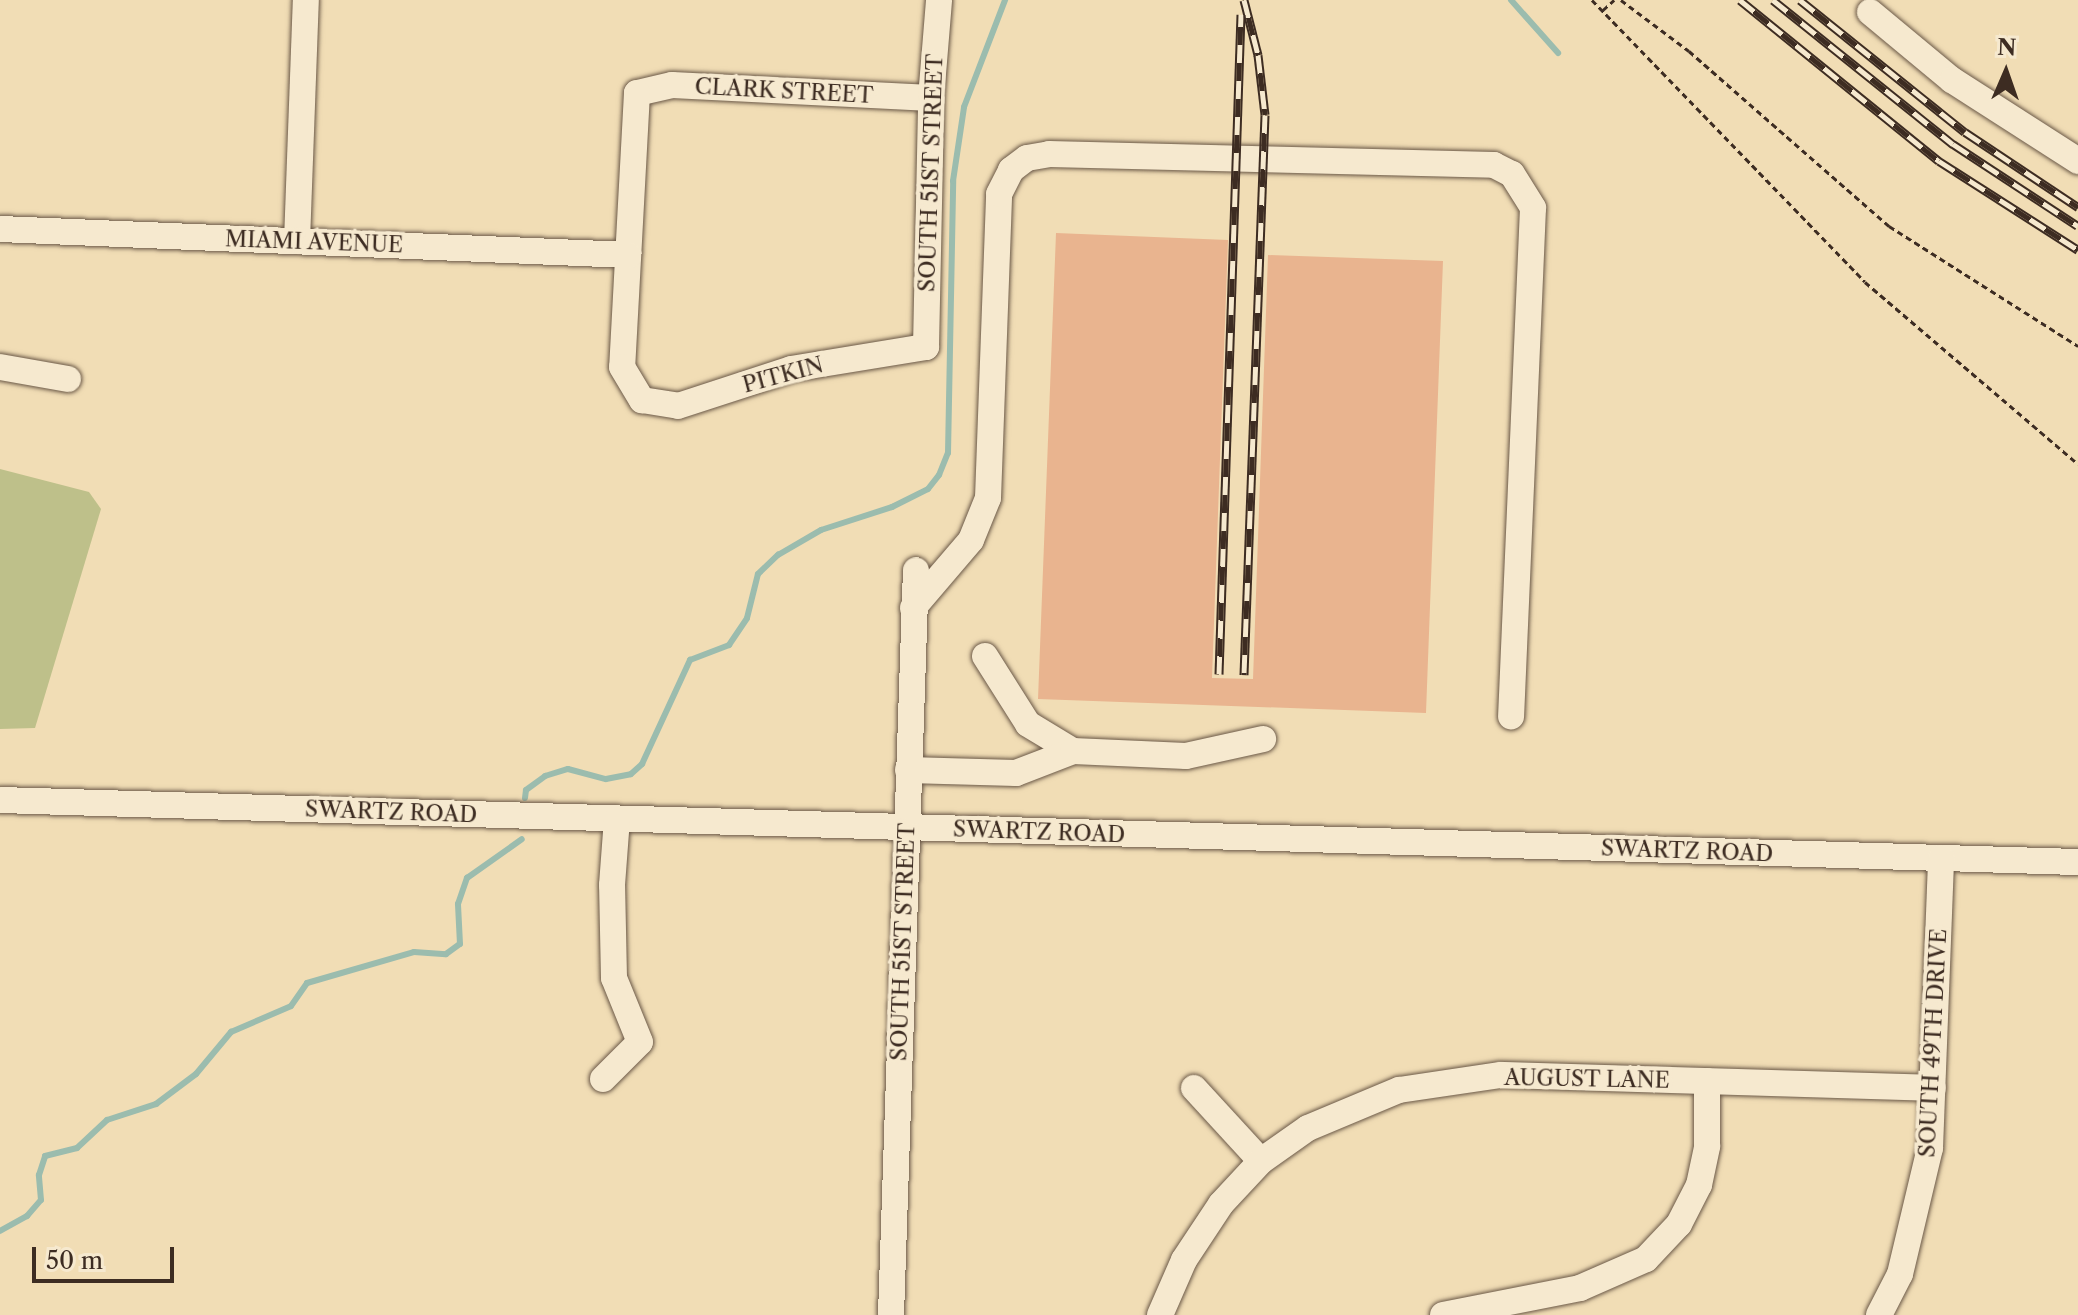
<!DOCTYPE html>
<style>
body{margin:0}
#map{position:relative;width:2078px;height:1315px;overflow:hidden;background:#f1ddb5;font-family:"Libre Caslon Text",serif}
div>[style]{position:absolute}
.green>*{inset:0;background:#bec08a}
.stream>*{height:6px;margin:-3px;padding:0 3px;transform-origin:3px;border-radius:3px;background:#9bbcae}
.building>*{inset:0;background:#e9b48f}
.path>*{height:3px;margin-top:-1.5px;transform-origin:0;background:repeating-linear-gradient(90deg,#3d2c22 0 6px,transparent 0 10px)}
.roads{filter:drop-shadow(0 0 2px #6a5847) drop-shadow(0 0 2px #6a5847)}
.minor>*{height:26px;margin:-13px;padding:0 13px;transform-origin:13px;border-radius:13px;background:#f6e9cf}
.rail>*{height:9px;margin-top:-4.5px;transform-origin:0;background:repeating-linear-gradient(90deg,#f6e9cf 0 18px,#3d2c22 0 36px);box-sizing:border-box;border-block:2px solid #3d2c22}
span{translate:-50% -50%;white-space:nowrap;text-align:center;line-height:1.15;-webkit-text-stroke:7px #f6e9cf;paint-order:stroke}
.street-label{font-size:22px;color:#3d2c22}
.north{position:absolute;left:1966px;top:32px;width:80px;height:80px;-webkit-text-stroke:6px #f6e9cf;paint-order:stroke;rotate:2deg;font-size:22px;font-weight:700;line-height:32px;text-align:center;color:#3d2c22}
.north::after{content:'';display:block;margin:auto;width:28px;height:36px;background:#3d2c22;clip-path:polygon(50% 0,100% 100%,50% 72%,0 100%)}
.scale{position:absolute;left:32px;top:1247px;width:142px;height:36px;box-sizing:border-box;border:4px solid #3d2c22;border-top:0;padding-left:10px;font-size:24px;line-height:28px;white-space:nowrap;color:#3d2c22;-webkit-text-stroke:6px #f6e9cf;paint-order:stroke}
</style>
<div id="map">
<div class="green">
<i style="clip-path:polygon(0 469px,89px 492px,101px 509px,35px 728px,0 729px)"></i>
</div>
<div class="stream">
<i style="left:1511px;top:0;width:71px;rotate:48.4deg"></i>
<i style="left:525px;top:798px;width:8px;rotate:-83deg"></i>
<i style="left:526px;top:790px;width:24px;rotate:-36deg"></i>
<i style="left:545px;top:776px;width:24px;rotate:-17deg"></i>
<i style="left:568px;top:769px;width:39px;rotate:15deg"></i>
<i style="left:606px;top:779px;width:25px;rotate:-11deg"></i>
<i style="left:631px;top:774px;width:15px;rotate:-42deg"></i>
<i style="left:642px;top:764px;width:115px;rotate:-65.2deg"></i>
<i style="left:690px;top:660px;width:42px;rotate:-21deg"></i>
<i style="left:729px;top:645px;width:32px;rotate:-56deg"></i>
<i style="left:747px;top:618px;width:45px;rotate:-76deg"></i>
<i style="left:758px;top:574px;width:28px;rotate:-44deg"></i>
<i style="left:778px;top:555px;width:50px;rotate:-30.2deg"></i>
<i style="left:821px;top:530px;width:75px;rotate:-17.9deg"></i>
<i style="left:892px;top:507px;width:40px;rotate:-26.6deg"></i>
<i style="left:928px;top:489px;width:18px;rotate:-52deg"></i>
<i style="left:939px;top:475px;width:24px;rotate:-68deg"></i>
<i style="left:948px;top:453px;width:272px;rotate:-88.9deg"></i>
<i style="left:953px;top:181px;width:75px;rotate:-81.5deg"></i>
<i style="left:964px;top:107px;width:115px;rotate:-69deg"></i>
<i style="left:0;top:1231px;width:31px;rotate:-29deg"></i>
<i style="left:27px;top:1216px;width:21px;rotate:-49deg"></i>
<i style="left:41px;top:1200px;width:25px;rotate:-95deg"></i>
<i style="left:39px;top:1175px;width:20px;rotate:-72deg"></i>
<i style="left:45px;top:1156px;width:33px;rotate:-14deg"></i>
<i style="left:77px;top:1148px;width:41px;rotate:-43deg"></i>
<i style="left:107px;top:1120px;width:52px;rotate:-18.1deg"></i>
<i style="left:156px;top:1104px;width:50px;rotate:-36.9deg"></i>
<i style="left:196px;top:1074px;width:55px;rotate:-50.2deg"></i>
<i style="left:231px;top:1032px;width:65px;rotate:-23.4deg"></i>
<i style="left:291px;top:1006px;width:28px;rotate:-55deg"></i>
<i style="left:307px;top:983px;width:111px;rotate:-16.2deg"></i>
<i style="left:414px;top:952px;width:32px;rotate:4deg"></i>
<i style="left:446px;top:954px;width:17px;rotate:-36deg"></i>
<i style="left:460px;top:944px;width:40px;rotate:-92.9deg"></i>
<i style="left:458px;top:904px;width:28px;rotate:-71deg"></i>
<i style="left:467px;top:878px;width:67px;rotate:-35.3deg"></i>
</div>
<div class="building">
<i style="clip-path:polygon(1056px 233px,1228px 240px,1212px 678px,1253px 679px,1268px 255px,1443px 261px,1426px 713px,1038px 699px)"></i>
</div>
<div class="path">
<i style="left:1592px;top:0;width:392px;rotate:45.9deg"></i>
<i style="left:1865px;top:282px;width:280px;rotate:40.5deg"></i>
<i style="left:1621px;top:0;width:85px;rotate:36.9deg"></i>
<i style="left:1689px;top:51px;width:266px;rotate:41.2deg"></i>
<i style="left:1889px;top:226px;width:224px;rotate:32.4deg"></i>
<i style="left:1603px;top:10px;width:15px;rotate:-42deg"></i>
</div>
<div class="roads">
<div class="minor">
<i style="left:1870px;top:12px;width:107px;rotate:39.7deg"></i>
<i style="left:1952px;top:80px;width:150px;rotate:32.7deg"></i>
<i style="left:931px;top:98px;width:259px;rotate:-177.1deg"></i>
<i style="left:672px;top:85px;width:36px;rotate:167deg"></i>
<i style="left:637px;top:93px;width:274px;rotate:93.1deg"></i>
<i style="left:622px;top:367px;width:39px;rotate:59deg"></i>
<i style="left:642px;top:400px;width:36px;rotate:9deg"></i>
<i style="left:678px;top:406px;width:119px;rotate:-18.1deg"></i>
<i style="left:791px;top:369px;width:137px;rotate:-9.3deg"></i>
<i style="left:926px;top:347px;width:249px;rotate:-88.8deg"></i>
<i style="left:931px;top:98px;width:98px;rotate:-85.3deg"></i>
<i style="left:0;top:229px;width:629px;rotate:2.37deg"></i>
<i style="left:297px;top:241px;width:241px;rotate:-87.9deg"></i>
<i style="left:0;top:367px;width:69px;rotate:10deg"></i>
<i style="left:913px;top:608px;width:89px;rotate:-49.5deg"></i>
<i style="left:971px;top:540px;width:45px;rotate:-68deg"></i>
<i style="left:988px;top:498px;width:304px;rotate:-87.9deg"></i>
<i style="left:999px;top:194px;width:27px;rotate:-63deg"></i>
<i style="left:1011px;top:170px;width:20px;rotate:-37deg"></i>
<i style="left:1027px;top:158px;width:22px;rotate:-10deg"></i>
<i style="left:1049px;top:154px;width:445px;rotate:1.4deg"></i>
<i style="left:1494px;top:165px;width:20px;rotate:27deg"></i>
<i style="left:1512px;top:174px;width:40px;rotate:58deg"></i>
<i style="left:1533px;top:208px;width:509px;rotate:92.47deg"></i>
<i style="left:985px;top:656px;width:80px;rotate:57.7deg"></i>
<i style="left:1028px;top:724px;width:52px;rotate:31deg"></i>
<i style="left:908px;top:770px;width:108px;rotate:1.6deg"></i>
<i style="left:1016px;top:773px;width:61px;rotate:-21.1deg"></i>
<i style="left:1073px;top:751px;width:113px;rotate:2.5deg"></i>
<i style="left:1186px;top:756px;width:79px;rotate:-12.4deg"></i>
<i style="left:0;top:800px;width:2079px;rotate:1.71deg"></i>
<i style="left:603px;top:1079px;width:52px;rotate:-45deg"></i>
<i style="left:640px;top:1042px;width:69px;rotate:-112.1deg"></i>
<i style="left:614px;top:978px;width:93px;rotate:-91.2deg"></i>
<i style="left:612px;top:885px;width:66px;rotate:-85.7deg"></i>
<i style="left:1194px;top:1088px;width:99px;rotate:47.5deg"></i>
<i style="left:891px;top:1315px;width:745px;rotate:-88.08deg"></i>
<i style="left:1160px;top:1315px;width:60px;rotate:-66.4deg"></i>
<i style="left:1184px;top:1260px;width:67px;rotate:-56.5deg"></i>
<i style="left:1221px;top:1204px;width:59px;rotate:-47.1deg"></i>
<i style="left:1261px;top:1161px;width:57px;rotate:-35.1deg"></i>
<i style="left:1308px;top:1128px;width:99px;rotate:-22.7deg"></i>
<i style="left:1399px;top:1090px;width:103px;rotate:-8.4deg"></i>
<i style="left:1501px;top:1075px;width:432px;rotate:1.7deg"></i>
<i style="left:1443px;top:1315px;width:140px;rotate:-11.1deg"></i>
<i style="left:1580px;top:1288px;width:72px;rotate:-23.7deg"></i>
<i style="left:1646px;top:1259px;width:48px;rotate:-46.7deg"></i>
<i style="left:1679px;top:1224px;width:44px;rotate:-62.9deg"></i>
<i style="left:1699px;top:1185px;width:40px;rotate:-78deg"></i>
<i style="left:1707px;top:1146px;width:65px;rotate:-90deg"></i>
<i style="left:1879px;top:1315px;width:46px;rotate:-62.9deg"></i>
<i style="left:1900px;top:1274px;width:130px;rotate:-76.6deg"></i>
<i style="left:1930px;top:1148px;width:290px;rotate:-87.8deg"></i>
</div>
</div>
<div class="rail">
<i style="left:1244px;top:0;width:57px;rotate:75.7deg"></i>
<i style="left:1258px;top:55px;width:60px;rotate:83.3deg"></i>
<i style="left:1265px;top:115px;width:560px;rotate:92.15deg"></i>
<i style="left:1740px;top:0;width:256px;rotate:39deg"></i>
<i style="left:1939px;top:161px;width:165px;rotate:32.6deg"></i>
<i style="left:1773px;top:0;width:231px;rotate:38.7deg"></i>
<i style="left:1953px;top:144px;width:149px;rotate:33.3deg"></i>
<i style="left:1800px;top:0;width:211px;rotate:38.7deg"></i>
<i style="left:1965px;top:132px;width:136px;rotate:33.6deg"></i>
<i style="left:1219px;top:674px;width:660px;rotate:-88.09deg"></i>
</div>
<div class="street-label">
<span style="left:784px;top:91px;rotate:3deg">CLARK STREET</span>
<span style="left:931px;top:173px;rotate:-88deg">SOUTH 51ST STREET</span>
<span style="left:314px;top:242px;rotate:2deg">MIAMI AVENUE</span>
<span style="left:783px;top:375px;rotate:-15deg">PITKIN</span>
<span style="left:391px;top:812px;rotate:2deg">SWARTZ ROAD</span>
<span style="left:1039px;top:832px;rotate:2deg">SWARTZ ROAD</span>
<span style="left:1687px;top:851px;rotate:2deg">SWARTZ ROAD</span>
<span style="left:903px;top:942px;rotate:-88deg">SOUTH 51ST STREET</span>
<span style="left:1933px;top:1043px;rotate:-87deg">SOUTH 49TH DRIVE</span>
<span style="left:1587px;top:1079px;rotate:1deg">AUGUST LANE</span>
</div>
<div class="north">N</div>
<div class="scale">50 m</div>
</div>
